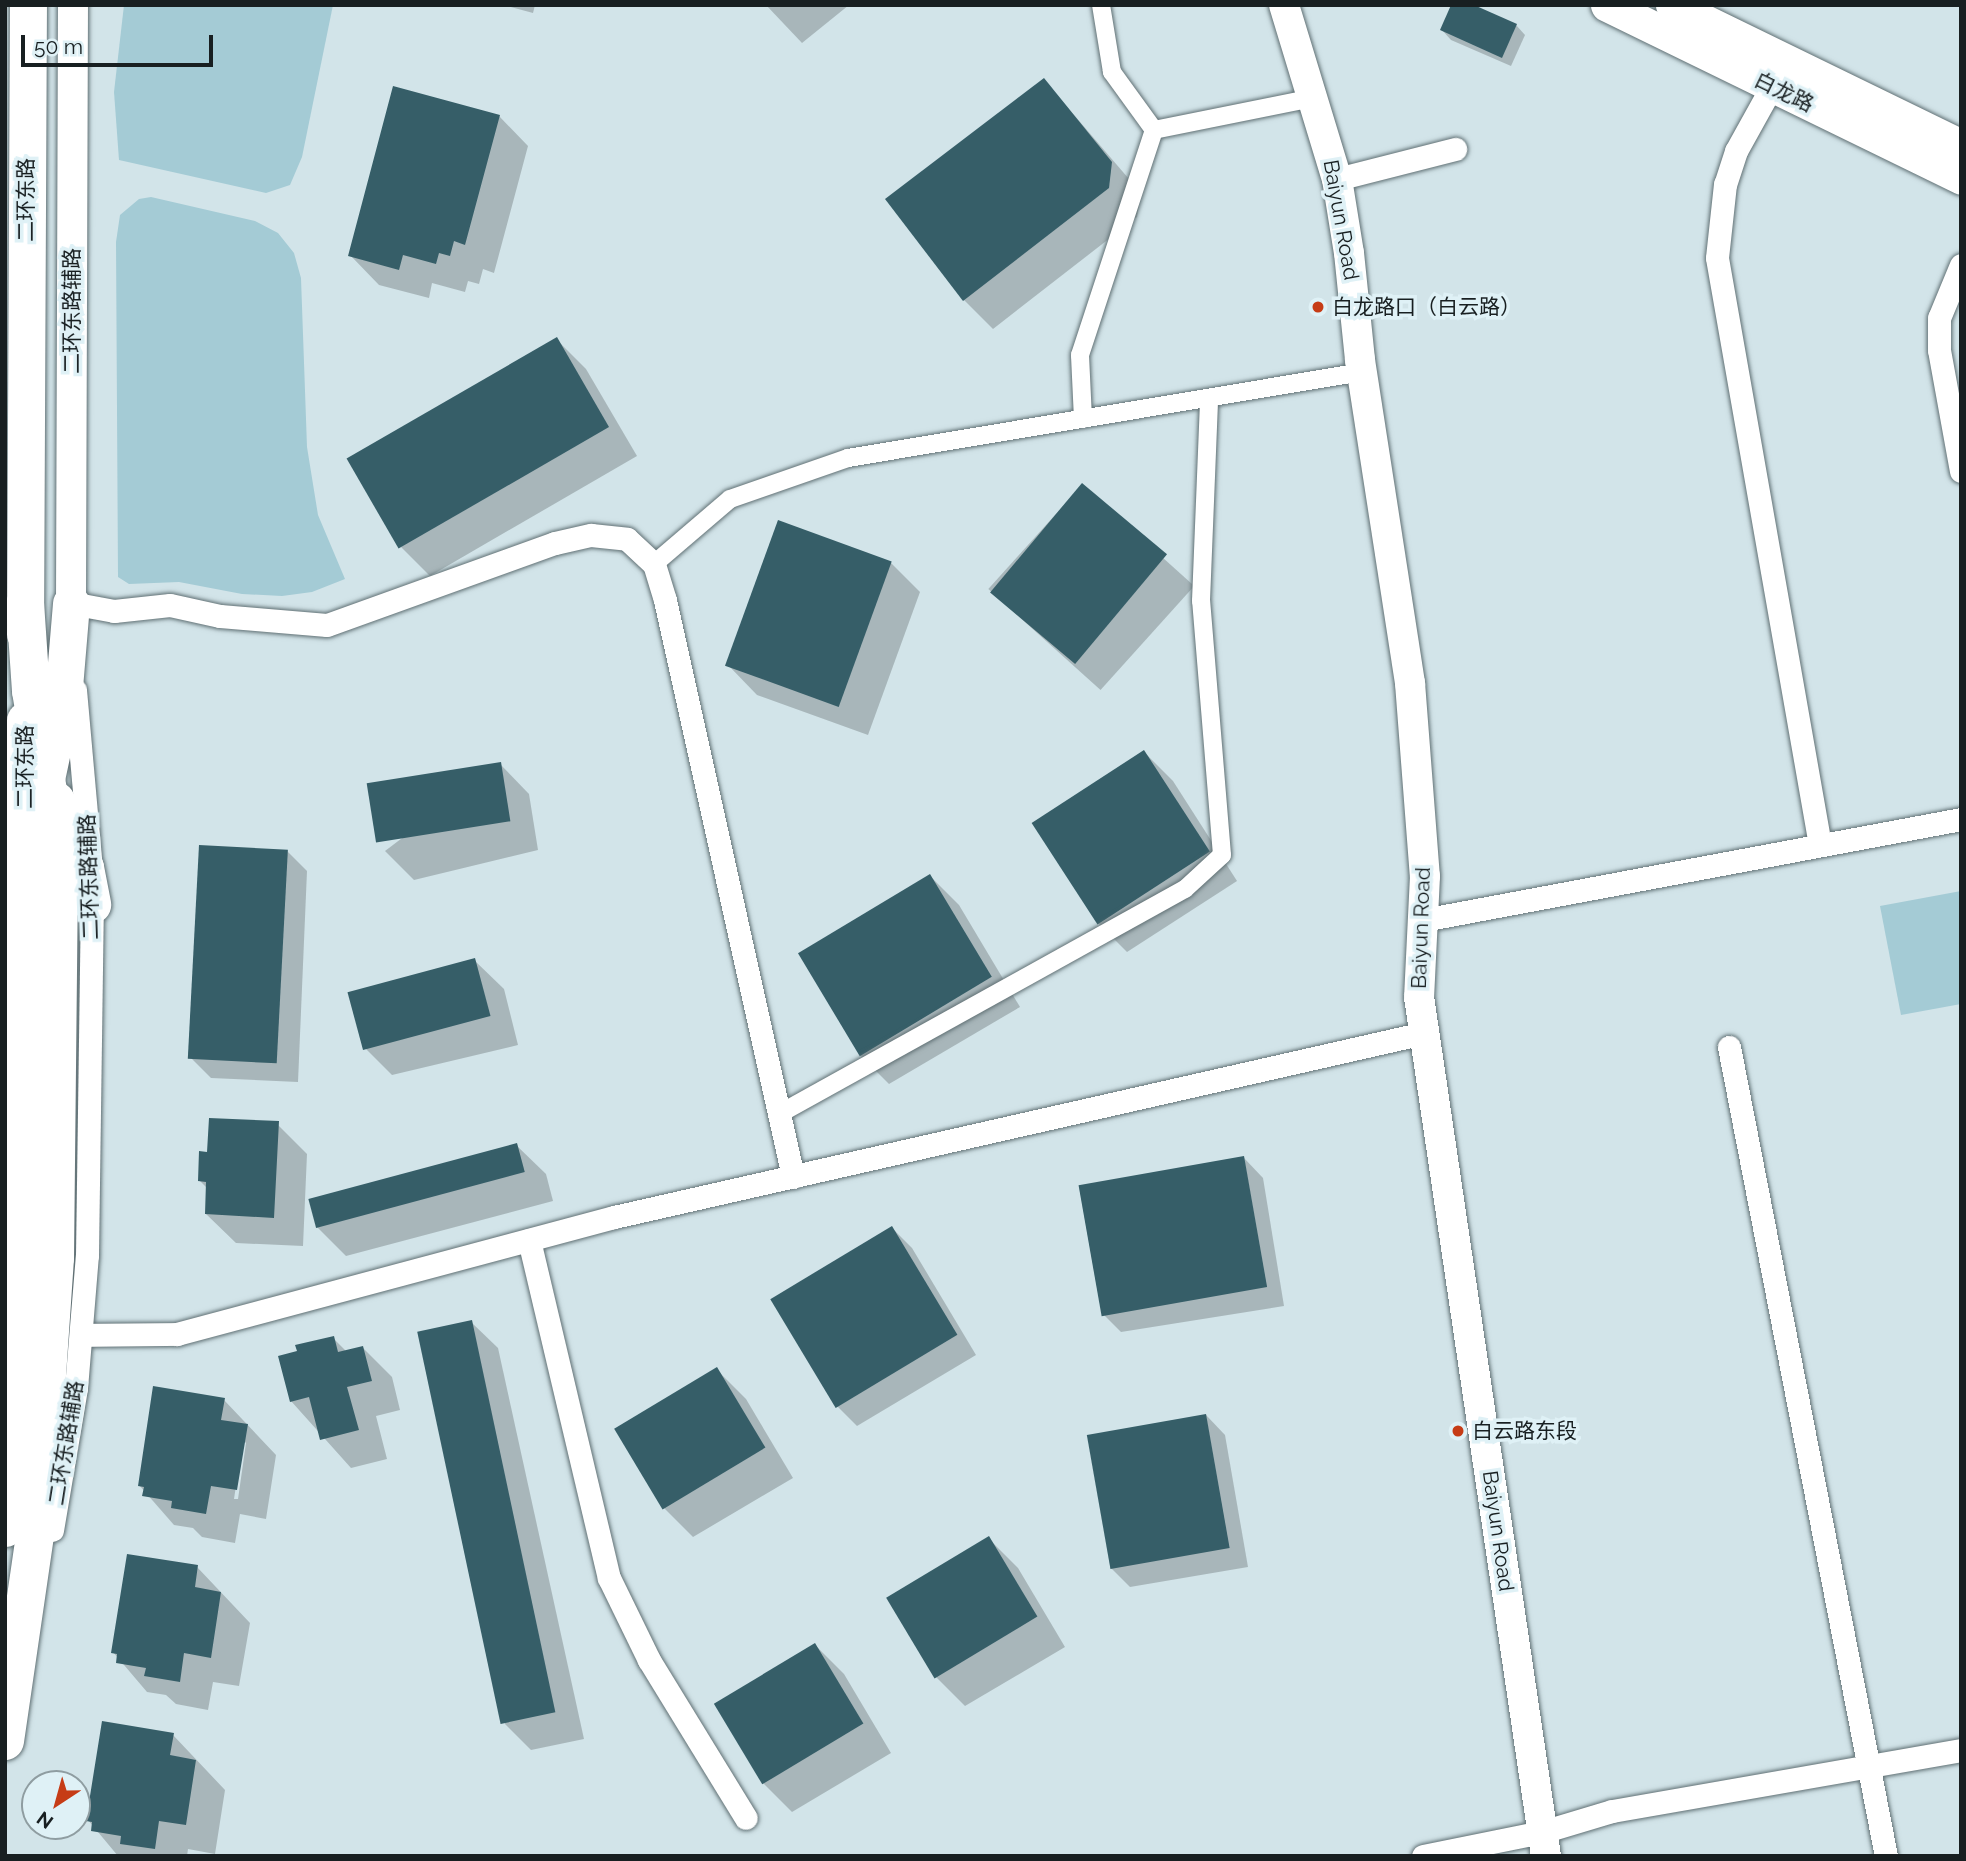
<!DOCTYPE html>
<meta charset="utf-8">
<style>
body{margin:0}
#map{position:relative;width:1966px;height:1861px;overflow:hidden;background:#d2e4e9;font-family:Raleway,"Noto Sans SC",sans-serif}
div>[style]{position:absolute}
.green>*{inset:0;background:#a4cbd5}
.shadow>*{inset:0;background:#0003;transform-origin:0 0}
.building>*{inset:0;background:#365e68;transform-origin:0 0}
.roads{filter:drop-shadow(0 0 2px #607074) drop-shadow(0 0 2px #607074)}
.pedestrian>*{height:18px;margin:-9px;padding:0 9px;transform-origin:9px;border-radius:9px;background:#fff}
.minor>*{height:23px;margin:-11.5px;padding:0 11.5px;transform-origin:11.5px;border-radius:11.5px;background:#fff}
.tertiary>*{height:30px;margin:-15px;padding:0 15px;transform-origin:15px;border-radius:15px;background:#fff}
.secondary>*{height:33px;margin:-16.5px;padding:0 16.5px;transform-origin:16.5px;border-radius:16.5px;background:#fff}
.primary>*{height:37px;margin:-18.5px;padding:0 18.5px;transform-origin:18.5px;border-radius:18.5px;background:#fff}
.trunk>*{height:38px;margin:-19px;padding:0 19px;transform-origin:19px;border-radius:19px;background:#fff}
.dots>*{width:19px;height:19px;translate:-50% -50%;box-sizing:border-box;border:4px solid #dff1f6;border-radius:50%}
span{translate:-50% -50%;white-space:nowrap;text-align:center;line-height:1.15;-webkit-text-stroke:7px #dff1f6;paint-order:stroke}
.street-label{font-size:21px;color:#181f21}
.poi-label{font-size:21px;color:#181f21}
.left{translate:0 -50%;text-align:left}
.frame{position:absolute;inset:0;border:7px solid #181f21;pointer-events:none}
.north{position:absolute;left:21px;top:1770px;width:70px;height:70px;box-sizing:border-box;background:#dff1f6;border:2px solid #8f9da1;border-radius:50%;rotate:216deg;font-size:19px;font-weight:700;line-height:28px;text-align:center;color:#181f21}
.north::after{content:'';display:block;margin:auto;width:24px;height:32px;background:#c63c16;clip-path:polygon(50% 0,100% 100%,50% 72%,0 100%)}
.scale{position:absolute;left:21px;top:35px;width:192px;height:32px;box-sizing:border-box;border:4px solid #181f21;border-top:0;padding-left:9px;font-size:21px;line-height:24px;white-space:nowrap;color:#181f21;-webkit-text-stroke:5px #dff1f6;paint-order:stroke}
</style>
<div id="map">
<div class="green">
<i style="clip-path:polygon(124px 5px,333px 5px,302px 157px,290px 185px,266px 193px,119px 160px,114px 92px)"></i>
<i style="clip-path:polygon(151px 197px,255px 221px,278px 233px,294px 253px,301px 278px,307px 447px,318px 515px,345px 579px,312px 592px,282px 596px,242px 594px,179px 582px,129px 584px,118px 577px,116px 242px,120px 215px,139px 199px)"></i>
<i style="clip-path:polygon(1961px 891px,1961px 1004px,1901px 1015px,1880px 906px)"></i>
</div>
<div class="shadow">
<i style="clip-path:polygon(503px 5px,535px 5px,533px 13px)"></i>
<i style="clip-path:polygon(766px 5px,849px 5px,802px 43px)"></i>
<i style="clip-path:polygon(1516px 25px,1525px 35px,1511px 66px,1451px 40px,1442px 30px)"></i>
<i style="clip-path:polygon(1044px 80px,1141px 193px,1137px 217px,993px 329px,964px 300px,887px 200px)"></i>
<i style="clip-path:polygon(499px 116px,528px 146px,494px 273px,483px 269px,479px 284px,468px 281px,465px 292px,432px 283px,429px 298px,379px 285px,350px 255px)"></i>
<i style="clip-path:polygon(557px 340px,586px 369px,637px 456px,430px 576px,401px 547px)"></i>
<i style="left:1082px;top:485px;width:151px;height:140px;rotate:42deg"></i>
<i style="clip-path:polygon(891px 563px,920px 592px,868px 735px,757px 695px,728px 665px)"></i>
<i style="clip-path:polygon(1144px 752px,1173px 781px,1237px 881px,1127px 952px,1097px 922px)"></i>
<i style="clip-path:polygon(500px 764px,529px 794px,538px 850px,414px 880px,385px 851px)"></i>
<i style="clip-path:polygon(287px 851px,307px 871px,298px 1082px,211px 1078px,191px 1058px)"></i>
<i style="clip-path:polygon(930px 876px,959px 905px,1020px 1007px,889px 1084px,860px 1055px)"></i>
<i style="clip-path:polygon(474px 960px,504px 989px,518px 1045px,392px 1075px,363px 1046px)"></i>
<i style="clip-path:polygon(278px 1125px,307px 1154px,303px 1246px,236px 1243px,206px 1214px,208px 1189px,200px 1181px,209px 1153px)"></i>
<i style="clip-path:polygon(516px 1145px,546px 1174px,553px 1201px,346px 1256px,317px 1227px)"></i>
<i style="clip-path:polygon(1244px 1158px,1263px 1178px,1284px 1306px,1121px 1332px,1101px 1312px)"></i>
<i style="clip-path:polygon(892px 1228px,912px 1248px,976px 1355px,857px 1426px,837px 1406px)"></i>
<i style="clip-path:polygon(471px 1322px,498px 1348px,584px 1739px,531px 1750px,505px 1724px)"></i>
<i style="clip-path:polygon(333px 1338px,347px 1352px,363px 1348px,392px 1377px,400px 1410px,376px 1416px,387px 1459px,351px 1468px,291px 1401px)"></i>
<i style="clip-path:polygon(717px 1370px,746px 1399px,793px 1478px,693px 1537px,664px 1508px)"></i>
<i style="clip-path:polygon(evenodd,224px 1400px,276px 1455px,266px 1519px,240px 1514px,235px 1543px,202px 1537px,193px 1528px,174px 1525px,139px 1485px,224px 1400px,243px 1440px,246px 1443px,238px 1499px,234px 1499px,243px 1440px)"></i>
<i style="clip-path:polygon(1206px 1415px,1225px 1435px,1248px 1567px,1130px 1587px,1110px 1567px)"></i>
<i style="clip-path:polygon(989px 1539px,1018px 1568px,1065px 1647px,965px 1706px,936px 1677px)"></i>
<i style="clip-path:polygon(197px 1567px,250px 1623px,239px 1686px,213px 1682px,208px 1710px,176px 1704px,166px 1695px,147px 1692px,113px 1652px)"></i>
<i style="clip-path:polygon(815px 1645px,844px 1674px,891px 1753px,792px 1812px,763px 1783px)"></i>
<i style="clip-path:polygon(173px 1735px,225px 1790px,215px 1854px,188px 1849px,187px 1856px,118px 1856px,88px 1820px)"></i>
</div>
<div class="building">
<i style="clip-path:polygon(1451px 5px,1474px 5px,1517px 24px,1502px 58px,1440px 30px)"></i>
<i style="clip-path:polygon(1044px 78px,1112px 162px,1109px 188px,963px 301px,885px 199px)"></i>
<i style="clip-path:polygon(393px 86px,500px 115px,465px 245px,454px 241px,450px 256px,439px 253px,436px 264px,403px 255px,399px 270px,348px 256px)"></i>
<i style="left:557px;top:337px;width:104px;height:243px;rotate:60deg"></i>
<i style="left:1082px;top:483px;width:111px;height:143px;rotate:40deg"></i>
<i style="left:778px;top:520px;width:121px;height:155px;rotate:20deg"></i>
<i style="left:1144px;top:750px;width:121px;height:134px;rotate:57deg"></i>
<i style="left:501px;top:762px;width:60px;height:136px;rotate:81deg"></i>
<i style="left:199px;top:845px;width:89px;height:214px;rotate:3deg"></i>
<i style="left:930px;top:874px;width:120px;height:154px;rotate:59deg"></i>
<i style="left:475px;top:958px;width:60px;height:132px;rotate:75deg"></i>
<i style="clip-path:polygon(209px 1118px,279px 1121px,274px 1218px,205px 1214px,206px 1182px,198px 1181px,199px 1151px,207px 1152px)"></i>
<i style="left:517px;top:1143px;width:30px;height:216px;rotate:75deg"></i>
<i style="left:1244px;top:1156px;width:133px;height:168px;rotate:80deg"></i>
<i style="left:892px;top:1226px;width:127px;height:142px;rotate:59deg"></i>
<i style="left:472px;top:1320px;width:401px;height:56px;rotate:78deg"></i>
<i style="clip-path:polygon(334px 1336px,338px 1352px,363px 1346px,372px 1381px,347px 1387px,359px 1430px,320px 1440px,309px 1397px,290px 1402px,278px 1356px,297px 1351px,295px 1345px)"></i>
<i style="left:717px;top:1367px;width:94px;height:120px;rotate:59deg"></i>
<i style="clip-path:polygon(153px 1386px,225px 1398px,221px 1420px,248px 1424px,237px 1490px,211px 1486px,206px 1514px,171px 1508px,172px 1501px,142px 1496px,144px 1487px,138px 1486px)"></i>
<i style="left:1206px;top:1414px;width:136px;height:121px;rotate:80deg"></i>
<i style="left:989px;top:1536px;width:94px;height:120px;rotate:59deg"></i>
<i style="clip-path:polygon(127px 1554px,198px 1565px,195px 1587px,221px 1592px,211px 1658px,184px 1653px,180px 1682px,144px 1676px,146px 1668px,116px 1663px,117px 1654px,111px 1653px)"></i>
<i style="left:815px;top:1643px;width:94px;height:118px;rotate:59deg"></i>
<i style="clip-path:polygon(102px 1721px,174px 1733px,170px 1755px,196px 1760px,186px 1825px,159px 1821px,155px 1849px,120px 1844px,121px 1836px,91px 1831px,92px 1822px,86px 1821px)"></i>
</div>
<div class="roads">
<div class="pedestrian">
<i style="left:1154px;top:130px;width:162px;rotate:-11.4deg"></i>
<i style="left:1083px;top:419px;width:64px;rotate:-92.7deg"></i>
<i style="left:1080px;top:355px;width:237px;rotate:-71.8deg"></i>
<i style="left:1154px;top:130px;width:72px;rotate:-125.9deg"></i>
<i style="left:1112px;top:72px;width:68px;rotate:-99.3deg"></i>
<i style="left:654px;top:564px;width:100px;rotate:-40.5deg"></i>
<i style="left:730px;top:499px;width:125px;rotate:-19.2deg"></i>
<i style="left:848px;top:458px;width:521px;rotate:-9.5deg"></i>
<i style="left:779px;top:1114px;width:464px;rotate:-29deg"></i>
<i style="left:1185px;top:889px;width:50px;rotate:-42.6deg"></i>
<i style="left:1222px;top:855px;width:255px;rotate:-94.7deg"></i>
<i style="left:1201px;top:601px;width:203px;rotate:-87.7deg"></i>
</div>
<div class="minor">
<i style="left:1772px;top:86px;width:74px;rotate:119deg"></i>
<i style="left:1736px;top:151px;width:35px;rotate:108deg"></i>
<i style="left:1725px;top:184px;width:74px;rotate:96.2deg"></i>
<i style="left:1717px;top:258px;width:596px;rotate:80.05deg"></i>
<i style="left:1337px;top:179px;width:122px;rotate:-14.3deg"></i>
<i style="left:1961px;top:265px;width:57px;rotate:112.5deg"></i>
<i style="left:1939px;top:318px;width:32px;rotate:90deg"></i>
<i style="left:1939px;top:350px;width:123px;rotate:79.7deg"></i>
<i style="left:72px;top:613px;width:10px;rotate:-96deg"></i>
<i style="left:71px;top:603px;width:44px;rotate:10.5deg"></i>
<i style="left:114px;top:611px;width:56px;rotate:-6.1deg"></i>
<i style="left:170px;top:605px;width:51px;rotate:12.4deg"></i>
<i style="left:220px;top:616px;width:107px;rotate:4.8deg"></i>
<i style="left:327px;top:625px;width:242px;rotate:-19.8deg"></i>
<i style="left:555px;top:543px;width:37px;rotate:-13deg"></i>
<i style="left:591px;top:535px;width:36px;rotate:6deg"></i>
<i style="left:627px;top:539px;width:37px;rotate:43deg"></i>
<i style="left:654px;top:564px;width:38px;rotate:73deg"></i>
<i style="left:665px;top:600px;width:591px;rotate:77.49deg"></i>
<i style="left:75px;top:690px;width:169px;rotate:84.9deg"></i>
<i style="left:1423px;top:920px;width:547px;rotate:-10.63deg"></i>
<i style="left:1729px;top:1047px;width:824px;rotate:79.02deg"></i>
<i style="left:529px;top:1240px;width:347px;rotate:76.7deg"></i>
<i style="left:609px;top:1578px;width:91px;rotate:64deg"></i>
<i style="left:649px;top:1660px;width:185px;rotate:58.5deg"></i>
<i style="left:81px;top:1335px;width:96px;rotate:-0.6deg"></i>
<i style="left:177px;top:1334px;width:452px;rotate:-15deg"></i>
<i style="left:614px;top:1217px;width:831px;rotate:-12.8deg"></i>
<i style="left:52px;top:1530px;width:144px;rotate:-80.4deg"></i>
<i style="left:76px;top:1388px;width:133px;rotate:-85.3deg"></i>
<i style="left:87px;top:1255px;width:363px;rotate:-89.2deg"></i>
<i style="left:1423px;top:1856px;width:121px;rotate:-11.4deg"></i>
<i style="left:1542px;top:1832px;width:73px;rotate:-16.7deg"></i>
<i style="left:1612px;top:1811px;width:354px;rotate:-9.9deg"></i>
</div>
<div class="tertiary">
<i style="left:1284px;top:5px;width:182px;rotate:73.1deg"></i>
<i style="left:1337px;top:179px;width:75px;rotate:80.8deg"></i>
<i style="left:1349px;top:253px;width:108px;rotate:84.1deg"></i>
<i style="left:1360px;top:360px;width:327px;rotate:81.2deg"></i>
<i style="left:1410px;top:683px;width:194px;rotate:85.6deg"></i>
<i style="left:1425px;top:876px;width:121px;rotate:92.8deg"></i>
<i style="left:1419px;top:997px;width:868px;rotate:81.59deg"></i>
<i style="left:71px;top:603px;width:598px;rotate:-89.81deg"></i>
</div>
<div class="secondary">
<i style="left:1607px;top:5px;width:394px;rotate:26deg"></i>
<i style="left:1672px;top:5px;width:322px;rotate:26deg"></i>
</div>
<div class="primary">
<i style="left:25px;top:634px;width:629px;rotate:-89.73deg"></i>
<i style="left:46px;top:779px;width:82px;rotate:-78deg"></i>
<i style="left:63px;top:699px;width:96px;rotate:-85.2deg"></i>
<i style="left:56px;top:800px;width:73px;rotate:66.6deg"></i>
<i style="left:85px;top:867px;width:38px;rotate:79deg"></i>
<i style="left:5px;top:1528px;width:117px;rotate:-84.1deg"></i>
<i style="left:17px;top:1412px;width:183px;rotate:-87.8deg"></i>
<i style="left:24px;top:1229px;width:509px;rotate:-89.89deg"></i>
</div>
<div class="trunk">
<i style="left:5px;top:1741px;width:221px;rotate:-81.7deg"></i>
<i style="left:37px;top:1522px;width:265px;rotate:-86.1deg"></i>
<i style="left:55px;top:1258px;width:403px;rotate:-89.4deg"></i>
<i style="left:59px;top:855px;width:166px;rotate:-99.7deg"></i>
<i style="left:31px;top:691px;width:87px;rotate:-93.9deg"></i>
</div>
</div>
<div class="dots">
<i style="left:1318px;top:307px;background:#c63c16"></i>
<i style="left:1458px;top:1431px;background:#c63c16"></i>
</div>
<div class="street-label">
<span style="left:1784px;top:92px;rotate:26deg">白龙路</span>
<span style="left:26px;top:200px;rotate:-90deg">二环东路</span>
<span style="left:1341px;top:220px;rotate:80deg">Baiyun Road</span>
<span style="left:72px;top:311px;rotate:-90deg">二环东路辅路</span>
<span style="left:25px;top:767px;rotate:-90deg">二环东路</span>
<span style="left:89px;top:877px;rotate:-92deg">二环东路辅路</span>
<span style="left:1421px;top:928px;rotate:-88deg">Baiyun Road</span>
<span style="left:66px;top:1443px;rotate:-81deg">二环东路辅路</span>
<span style="left:1498px;top:1531px;rotate:82deg">Baiyun Road</span>
</div>
<div class="poi-label">
<span class="left" style="left:1332px;top:307px">白龙路口（白云路）</span>
<span class="left" style="left:1472px;top:1431px">白云路东段</span>
</div>
<div class="frame"></div>
<div class="north">N</div>
<div class="scale">50 m</div>
</div>
